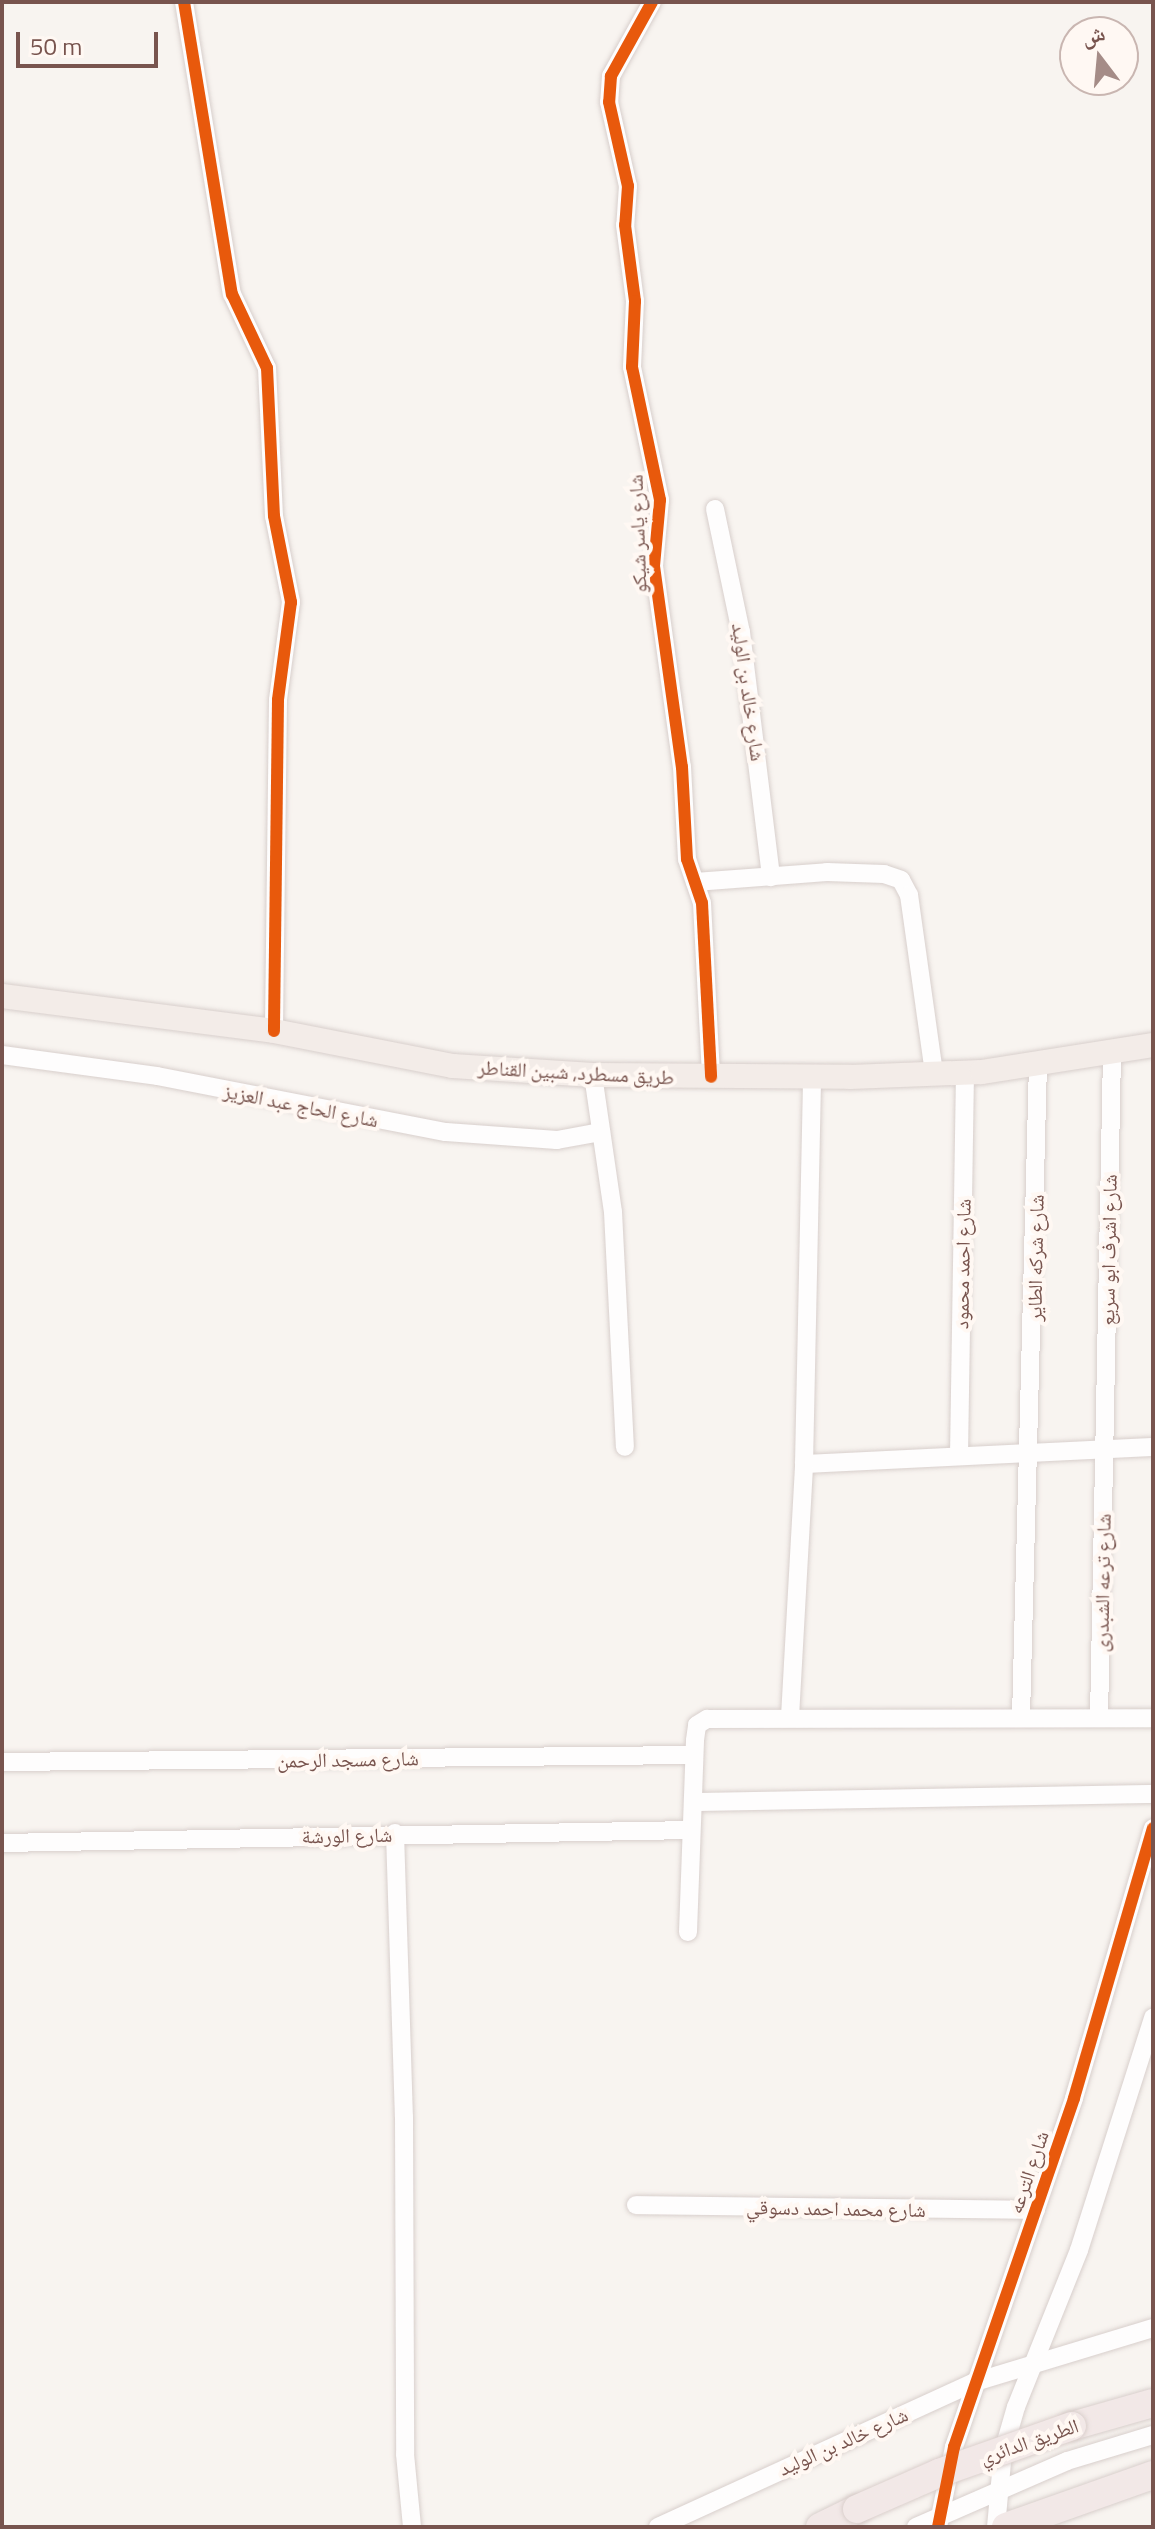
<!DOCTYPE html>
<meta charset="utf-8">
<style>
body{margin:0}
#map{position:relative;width:1155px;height:2529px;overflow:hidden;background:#f8f4f0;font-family:"Titillium Web","Noto Naskh Arabic",sans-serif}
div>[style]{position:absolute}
.roads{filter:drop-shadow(0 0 2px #d8cfcc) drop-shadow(0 0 2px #d8cfcc)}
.minor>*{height:18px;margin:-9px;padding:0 9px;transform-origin:9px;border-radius:9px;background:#fefdfd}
.major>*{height:24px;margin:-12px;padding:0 12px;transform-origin:12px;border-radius:12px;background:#f3ece8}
.highway>*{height:28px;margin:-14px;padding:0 14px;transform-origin:14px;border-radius:14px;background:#f2e8e7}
.bridges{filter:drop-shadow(0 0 2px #dacfcc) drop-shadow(0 0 2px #dacfcc)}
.highway-bridge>*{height:28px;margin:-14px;padding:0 14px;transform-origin:14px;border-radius:14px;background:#f2e8e7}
.cycleway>*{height:12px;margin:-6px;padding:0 6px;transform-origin:6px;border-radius:6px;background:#e8590c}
span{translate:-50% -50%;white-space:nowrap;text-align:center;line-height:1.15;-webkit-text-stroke:8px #fff8f3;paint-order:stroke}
.street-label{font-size:20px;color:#78544e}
.frame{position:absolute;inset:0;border:4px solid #78544e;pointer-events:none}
.north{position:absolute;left:1059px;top:16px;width:80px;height:80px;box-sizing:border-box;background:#fff8f3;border:2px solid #c9b6b1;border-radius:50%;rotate:344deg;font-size:22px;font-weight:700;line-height:32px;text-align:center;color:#78544e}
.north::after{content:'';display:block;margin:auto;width:28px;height:36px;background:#a58c87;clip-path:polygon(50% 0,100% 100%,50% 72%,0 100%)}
.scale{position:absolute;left:16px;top:32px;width:142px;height:36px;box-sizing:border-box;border:4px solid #78544e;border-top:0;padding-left:10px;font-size:24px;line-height:28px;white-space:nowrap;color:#78544e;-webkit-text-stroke:6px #fff8f3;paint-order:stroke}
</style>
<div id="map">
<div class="roads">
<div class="minor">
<i style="left:184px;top:2px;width:296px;rotate:80.7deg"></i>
<i style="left:232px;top:294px;width:82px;rotate:64.7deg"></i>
<i style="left:267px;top:368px;width:148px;rotate:87.3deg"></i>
<i style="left:274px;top:516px;width:88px;rotate:78.8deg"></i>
<i style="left:291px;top:602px;width:99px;rotate:97.6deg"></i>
<i style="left:278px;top:700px;width:331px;rotate:90.7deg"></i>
<i style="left:652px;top:2px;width:85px;rotate:119deg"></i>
<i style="left:611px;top:76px;width:26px;rotate:94deg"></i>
<i style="left:609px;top:102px;width:86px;rotate:77.3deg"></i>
<i style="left:628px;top:186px;width:39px;rotate:94deg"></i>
<i style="left:625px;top:225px;width:77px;rotate:82.5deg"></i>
<i style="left:635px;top:301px;width:66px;rotate:92.6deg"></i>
<i style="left:632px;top:367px;width:136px;rotate:78.1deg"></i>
<i style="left:660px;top:500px;width:66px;rotate:95.2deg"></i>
<i style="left:654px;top:566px;width:203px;rotate:82.1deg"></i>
<i style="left:682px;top:767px;width:92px;rotate:86.9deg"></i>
<i style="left:687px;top:859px;width:46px;rotate:71.2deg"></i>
<i style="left:702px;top:903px;width:174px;rotate:87deg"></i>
<i style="left:715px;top:509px;width:126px;rotate:78.1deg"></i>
<i style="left:741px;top:632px;width:247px;rotate:83deg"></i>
<i style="left:695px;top:882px;width:132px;rotate:-4.3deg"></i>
<i style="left:827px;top:872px;width:57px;rotate:2deg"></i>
<i style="left:884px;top:874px;width:18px;rotate:19deg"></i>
<i style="left:901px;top:880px;width:17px;rotate:62deg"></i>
<i style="left:909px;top:895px;width:180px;rotate:82deg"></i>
<i style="left:2px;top:1055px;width:156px;rotate:7.7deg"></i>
<i style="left:157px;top:1076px;width:294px;rotate:11deg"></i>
<i style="left:446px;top:1132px;width:111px;rotate:4.1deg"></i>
<i style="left:557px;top:1140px;width:45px;rotate:-10.3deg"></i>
<i style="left:593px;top:1075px;width:138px;rotate:81.7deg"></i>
<i style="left:613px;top:1212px;width:235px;rotate:87.1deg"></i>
<i style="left:959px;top:1455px;width:383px;rotate:-89.1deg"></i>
<i style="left:804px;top:1464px;width:349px;rotate:-2.8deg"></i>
<i style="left:790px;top:1717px;width:253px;rotate:-86.8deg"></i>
<i style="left:804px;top:1464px;width:387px;rotate:-88.8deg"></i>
<i style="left:1021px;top:1717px;width:653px;rotate:-88.51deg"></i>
<i style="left:1099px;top:1718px;width:666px;rotate:-88.88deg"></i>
<i style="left:2px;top:1762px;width:692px;rotate:-0.58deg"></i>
<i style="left:693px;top:1802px;width:460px;rotate:-1deg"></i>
<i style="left:395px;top:1833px;width:284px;rotate:88.2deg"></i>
<i style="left:404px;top:2117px;width:337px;rotate:89.8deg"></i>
<i style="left:405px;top:2454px;width:73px;rotate:84.5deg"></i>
<i style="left:2px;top:1843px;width:689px;rotate:-1.08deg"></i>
<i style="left:688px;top:1932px;width:192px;rotate:-87.9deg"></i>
<i style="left:695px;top:1740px;width:15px;rotate:-82deg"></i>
<i style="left:697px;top:1725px;width:12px;rotate:-31deg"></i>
<i style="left:707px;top:1719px;width:446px;rotate:-0.1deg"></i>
<i style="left:636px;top:2205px;width:400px;rotate:0.7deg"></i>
<i style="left:658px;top:2527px;width:349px;rotate:-24.6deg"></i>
<i style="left:975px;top:2382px;width:186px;rotate:-16.9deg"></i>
<i style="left:916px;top:2527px;width:165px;rotate:-23.6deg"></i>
<i style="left:1067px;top:2461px;width:90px;rotate:-16.8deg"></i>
<i style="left:938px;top:2527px;width:82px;rotate:-78.7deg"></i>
<i style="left:954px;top:2447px;width:369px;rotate:-71deg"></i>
<i style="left:1074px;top:2098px;width:281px;rotate:-73.7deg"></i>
<i style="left:996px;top:2527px;width:75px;rotate:-84.7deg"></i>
<i style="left:1003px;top:2452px;width:47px;rotate:-73.9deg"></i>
<i style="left:1016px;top:2407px;width:169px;rotate:-68.1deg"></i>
<i style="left:1079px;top:2250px;width:244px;rotate:-72.3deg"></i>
</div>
<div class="major">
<i style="left:2px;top:996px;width:274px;rotate:7.3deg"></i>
<i style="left:274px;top:1031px;width:182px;rotate:11.1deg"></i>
<i style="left:453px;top:1066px;width:140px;rotate:3.7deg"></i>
<i style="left:593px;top:1075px;width:257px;rotate:0.4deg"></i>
<i style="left:850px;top:1077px;width:132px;rotate:-2.2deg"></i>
<i style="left:982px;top:1072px;width:173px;rotate:-9deg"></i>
</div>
<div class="highway">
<i style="left:1072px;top:2426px;width:84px;rotate:-15.9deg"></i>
<i style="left:820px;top:2527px;width:41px;rotate:-25.9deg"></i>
<i style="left:1006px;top:2527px;width:156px;rotate:-19.5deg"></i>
</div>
</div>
<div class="bridges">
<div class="highway-bridge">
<i style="left:857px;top:2509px;width:90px;rotate:-23.7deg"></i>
<i style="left:939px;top:2473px;width:141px;rotate:-19.5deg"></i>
</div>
</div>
<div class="cycleway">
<i style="left:184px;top:2px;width:296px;rotate:80.7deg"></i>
<i style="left:232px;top:294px;width:82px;rotate:64.7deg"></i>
<i style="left:267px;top:368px;width:148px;rotate:87.3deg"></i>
<i style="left:274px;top:516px;width:88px;rotate:78.8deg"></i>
<i style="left:291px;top:602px;width:99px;rotate:97.6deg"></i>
<i style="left:278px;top:700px;width:331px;rotate:90.7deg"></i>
<i style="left:652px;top:2px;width:85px;rotate:119deg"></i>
<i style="left:611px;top:76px;width:26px;rotate:94deg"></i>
<i style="left:609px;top:102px;width:86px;rotate:77.3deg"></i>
<i style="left:628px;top:186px;width:39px;rotate:94deg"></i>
<i style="left:625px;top:225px;width:77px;rotate:82.5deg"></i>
<i style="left:635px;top:301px;width:66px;rotate:92.6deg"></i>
<i style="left:632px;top:367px;width:136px;rotate:78.1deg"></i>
<i style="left:660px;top:500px;width:66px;rotate:95.2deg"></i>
<i style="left:654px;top:566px;width:203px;rotate:82.1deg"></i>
<i style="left:682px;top:767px;width:92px;rotate:86.9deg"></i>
<i style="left:687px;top:859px;width:46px;rotate:71.2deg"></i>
<i style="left:702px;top:903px;width:174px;rotate:87deg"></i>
<i style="left:938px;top:2527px;width:82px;rotate:-78.7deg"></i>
<i style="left:954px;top:2447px;width:369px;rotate:-71deg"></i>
<i style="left:1074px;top:2098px;width:281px;rotate:-73.7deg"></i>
</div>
<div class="street-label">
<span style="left:637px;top:534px;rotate:-92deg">شارع ياسر شيكو</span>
<span style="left:749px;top:692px;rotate:82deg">شارع خالد بن الوليد</span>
<span style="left:576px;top:1072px;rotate:3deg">طريق مسطرد, شبين القناطر</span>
<span style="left:301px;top:1105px;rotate:11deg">شارع الحاج عبد العزيز</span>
<span style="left:1108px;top:1250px;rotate:-89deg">شارع اشرف ابو سريع</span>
<span style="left:1035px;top:1258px;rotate:-89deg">شارع شركه الطاير</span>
<span style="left:962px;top:1264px;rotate:-89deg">شارع احمد محمود</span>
<span style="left:1102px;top:1583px;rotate:-89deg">شارع ترعه الشبدرى</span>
<span style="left:348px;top:1759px;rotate:-1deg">شارع مسجد الرحمن</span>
<span style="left:347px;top:1835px;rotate:-1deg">شارع الورشة</span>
<span style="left:1028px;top:2172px;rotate:-71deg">شارع الترعه</span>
<span style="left:836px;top:2208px;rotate:1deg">شارع محمد احمد دسوقي</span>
<span style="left:843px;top:2441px;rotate:-24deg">شارع خالد بن الوليد</span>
<span style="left:1029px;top:2441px;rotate:-19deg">الطريق الدائري</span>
</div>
<div class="frame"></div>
<div class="north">ش</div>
<div class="scale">50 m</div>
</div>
